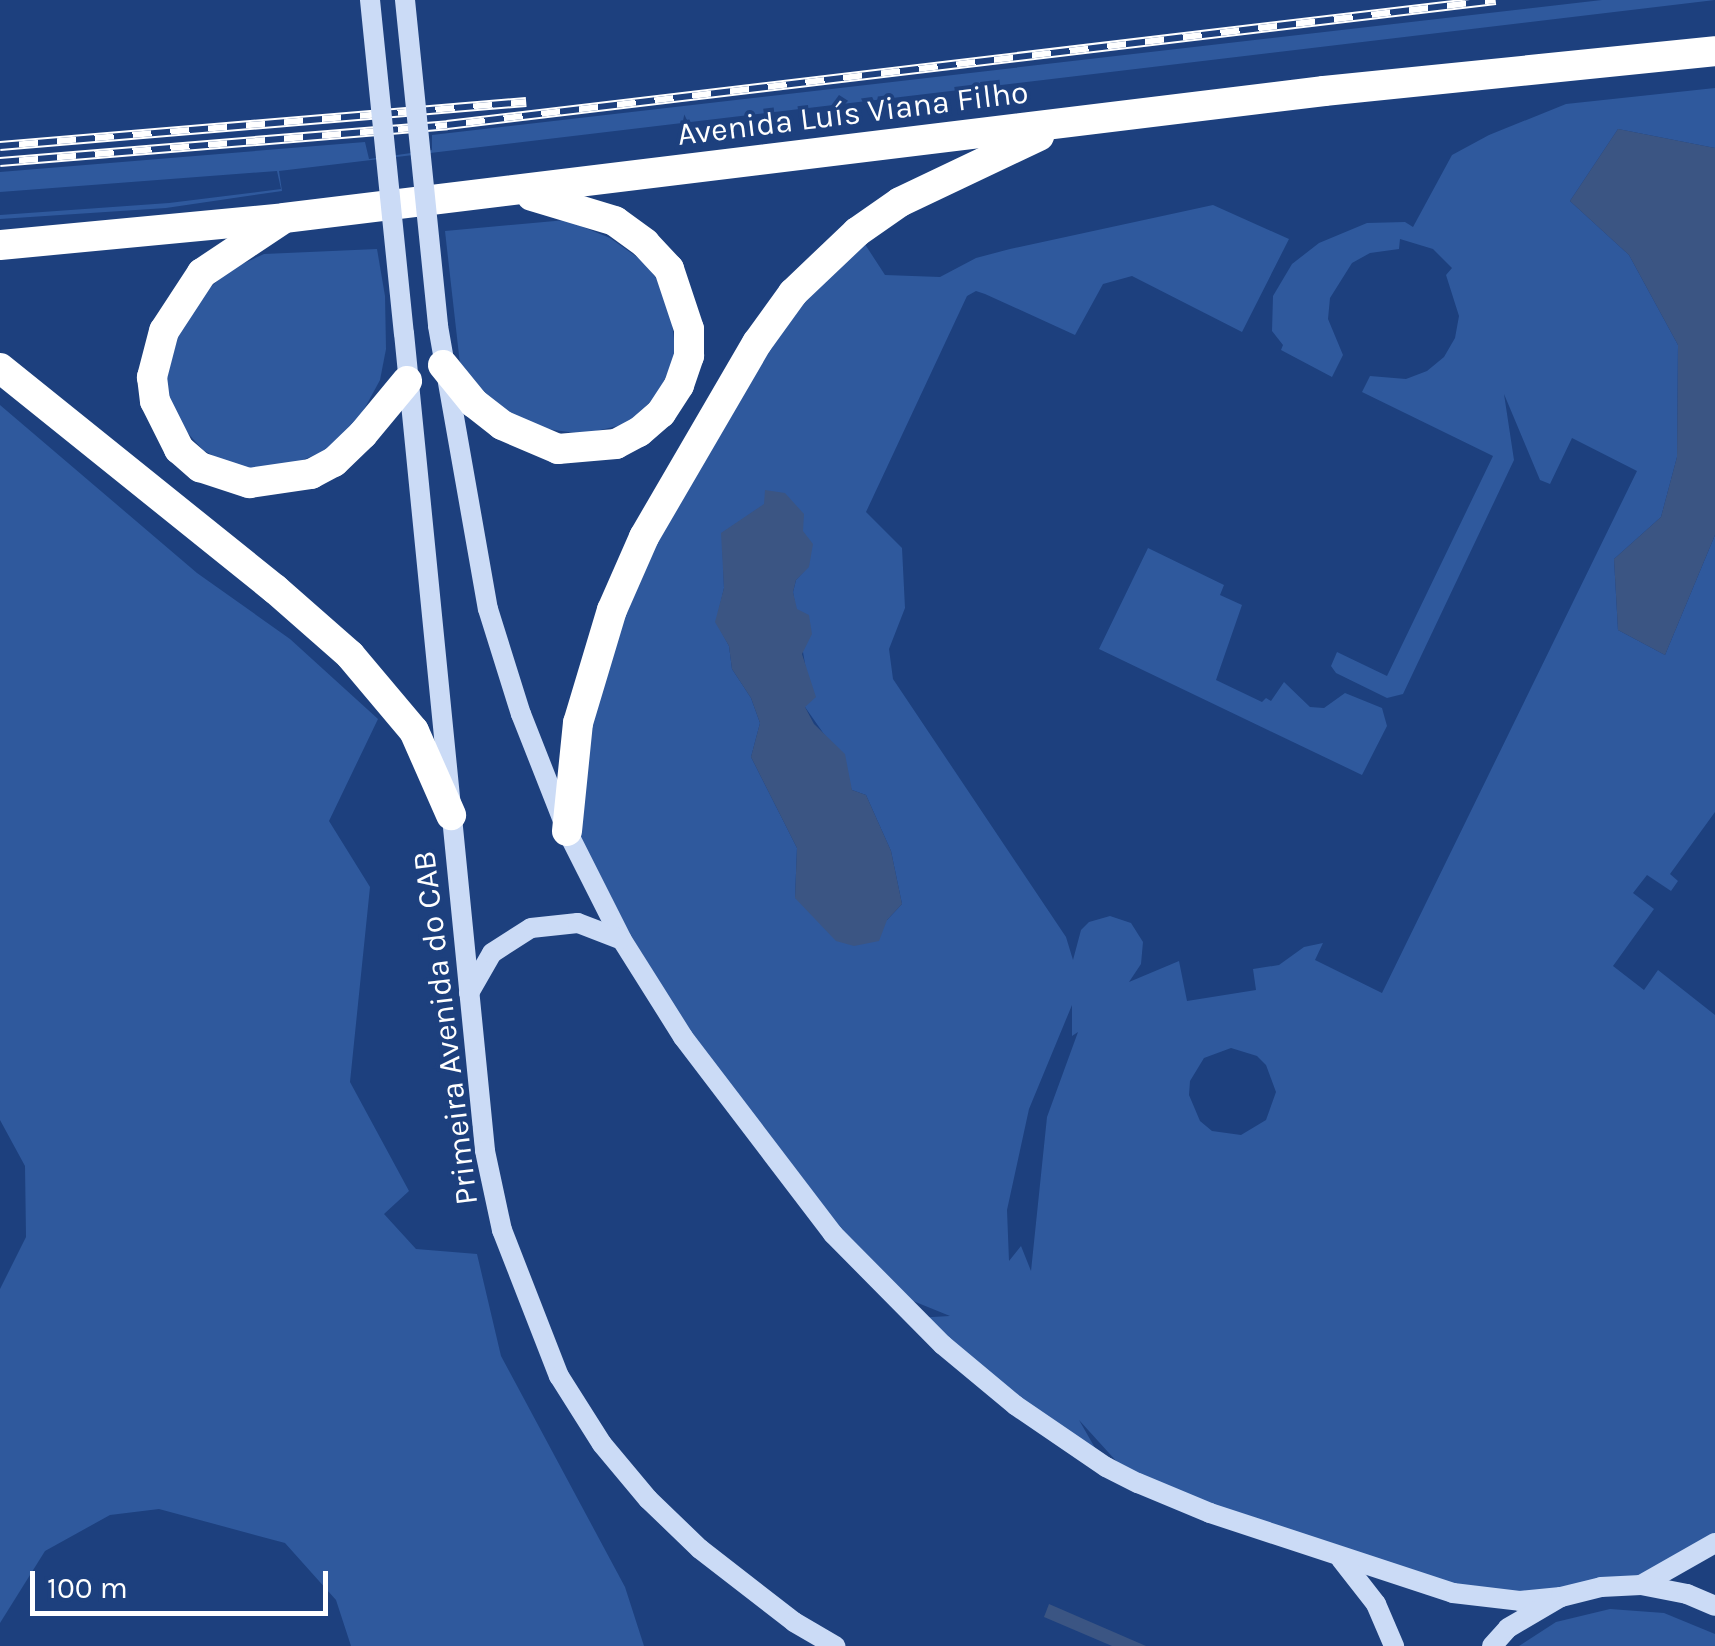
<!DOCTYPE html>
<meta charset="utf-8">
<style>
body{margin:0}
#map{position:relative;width:1715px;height:1646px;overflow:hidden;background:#1d407e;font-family:Karla,sans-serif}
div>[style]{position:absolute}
.green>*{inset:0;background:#2f599d}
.water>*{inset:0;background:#3b5583}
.secondary>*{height:20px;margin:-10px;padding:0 10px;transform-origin:10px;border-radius:10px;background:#cbdbf6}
.highway>*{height:30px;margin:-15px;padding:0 15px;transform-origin:15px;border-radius:15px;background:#fff}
.rail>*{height:10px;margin-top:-5px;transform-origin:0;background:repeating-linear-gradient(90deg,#1d407e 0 19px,#fff 0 38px);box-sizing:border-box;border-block:2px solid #fff}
.secondary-bridge>*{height:20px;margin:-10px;padding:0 10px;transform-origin:10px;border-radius:10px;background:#cbdbf6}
span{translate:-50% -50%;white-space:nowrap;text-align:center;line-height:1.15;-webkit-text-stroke:8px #1d407e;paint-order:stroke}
.street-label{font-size:32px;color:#fff}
.scale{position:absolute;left:30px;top:1571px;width:298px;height:45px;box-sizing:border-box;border:5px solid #fff;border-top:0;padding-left:12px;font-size:30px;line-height:35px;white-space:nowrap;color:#fff;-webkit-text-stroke:8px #1d407e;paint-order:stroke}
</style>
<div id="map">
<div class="green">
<i style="clip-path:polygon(1602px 0,1715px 0,279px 171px,282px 191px,166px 208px,0 219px,0 215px,169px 203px,281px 189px,277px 171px,0 192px,0 172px,365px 142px,369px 159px,432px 150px,432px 135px)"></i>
<i style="clip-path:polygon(evenodd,1715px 88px,1715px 148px,1618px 129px,1570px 201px,1629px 255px,1678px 345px,1677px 457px,1661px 517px,1614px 559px,1618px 630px,1665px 655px,1715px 535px,1715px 812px,1670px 874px,1678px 881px,1671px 891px,1647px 875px,1633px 893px,1654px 909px,1613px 966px,1644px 990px,1658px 970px,1715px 1015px,1715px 1543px,1641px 1585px,1488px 1599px,1210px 1513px,1118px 1463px,1079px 1420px,1106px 1467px,915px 1318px,950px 1316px,886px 1290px,755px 1138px,567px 831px,578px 723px,710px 421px,857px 232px,885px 275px,940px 277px,976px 258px,1010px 249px,1213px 205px,1289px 239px,1242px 332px,1132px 276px,1103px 284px,1075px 335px,985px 294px,976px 291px,967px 296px,866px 512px,902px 548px,905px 608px,889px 649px,893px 679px,1066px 937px,1073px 960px,1081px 930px,1089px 922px,1110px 916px,1131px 923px,1143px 942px,1141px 964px,1129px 982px,1179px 961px,1187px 1001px,1256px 990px,1253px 969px,1279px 965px,1304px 947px,1323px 943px,1315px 960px,1382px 993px,1637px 471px,1572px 438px,1550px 484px,1540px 480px,1504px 394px,1514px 460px,1403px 694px,1387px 698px,1336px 673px,1331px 666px,1337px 652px,1387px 676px,1493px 456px,1362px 392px,1370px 376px,1406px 379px,1427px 371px,1444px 357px,1455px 338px,1459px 316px,1446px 275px,1452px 268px,1433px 249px,1400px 239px,1399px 249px,1370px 253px,1352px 263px,1330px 298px,1328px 319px,1343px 355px,1332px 377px,1281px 350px,1283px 345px,1272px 331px,1273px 296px,1292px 264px,1319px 243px,1367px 223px,1405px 222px,1413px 227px,1452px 155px,1489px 135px,1566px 104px,1715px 88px,765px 504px,808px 567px,796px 580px,793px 592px,806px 670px,805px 707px,826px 737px,852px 790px,866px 795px,891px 851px,902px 904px,887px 920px,795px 898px,797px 848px,751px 757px,760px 723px,751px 698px,732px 669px,729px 646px,716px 622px,724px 588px,722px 533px,765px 504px,1715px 88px,1072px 1005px,1072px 1036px,1078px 1032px,1047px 1117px,1031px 1271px,1021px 1246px,1009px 1261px,1007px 1210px,1029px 1109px,1072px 1005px,1715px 88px,1231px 1048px,1257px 1056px,1266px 1065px,1276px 1092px,1266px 1120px,1241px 1135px,1212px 1131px,1200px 1121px,1189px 1095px,1190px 1081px,1204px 1058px,1231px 1048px)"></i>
<i style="clip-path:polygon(566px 220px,610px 238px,644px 262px,660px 283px,670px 308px,676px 355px,657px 396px,626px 424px,583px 434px,533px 427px,491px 401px,460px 364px,445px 231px)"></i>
<i style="clip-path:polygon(377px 249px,385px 296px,386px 349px,380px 380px,361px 415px,327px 450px,278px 470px,233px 467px,203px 450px,174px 418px,165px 384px,185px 311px,229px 270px,264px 254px)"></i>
<i style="clip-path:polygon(0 405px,197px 573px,290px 639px,378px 719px,329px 821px,370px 887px,350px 1082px,409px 1191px,384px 1214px,416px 1249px,477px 1254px,501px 1356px,625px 1587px,644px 1646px,351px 1646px,336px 1600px,285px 1543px,159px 1509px,110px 1515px,45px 1551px,0 1623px,0 1289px,26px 1237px,25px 1166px,0 1120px)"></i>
<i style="clip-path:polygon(1148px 548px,1224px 585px,1220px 595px,1242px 605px,1216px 680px,1262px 702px,1266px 698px,1271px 701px,1284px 682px,1310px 707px,1324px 708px,1345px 693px,1382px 708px,1387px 726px,1362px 775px,1099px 649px)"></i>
<i style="clip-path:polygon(1610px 1609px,1664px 1613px,1715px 1634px,1715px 1646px,1519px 1646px,1556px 1622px)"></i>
</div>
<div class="water">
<i style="clip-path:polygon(1618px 129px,1715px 148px,1715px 535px,1665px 655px,1618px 630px,1614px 559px,1661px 517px,1677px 457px,1678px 345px,1629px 255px,1570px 201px)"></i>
<i style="clip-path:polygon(765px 490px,785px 493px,804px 514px,803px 531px,813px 544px,809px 567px,796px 580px,793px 592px,797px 609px,809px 615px,812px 634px,802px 654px,816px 697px,805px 707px,814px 724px,845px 754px,852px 790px,866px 795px,891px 851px,902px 904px,887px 920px,879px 941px,854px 946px,836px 941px,795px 898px,797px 848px,751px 757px,760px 723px,751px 698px,732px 669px,729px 646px,715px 622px,724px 588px,721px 533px,764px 504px)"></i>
<i style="clip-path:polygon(1049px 1604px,1146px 1646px,1112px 1646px,1044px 1617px)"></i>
</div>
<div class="secondary">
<i style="left:438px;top:326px;width:287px;rotate:80deg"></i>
<i style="left:488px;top:609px;width:110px;rotate:72.6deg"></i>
<i style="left:521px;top:714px;width:126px;rotate:68.5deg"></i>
<i style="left:567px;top:831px;width:122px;rotate:63.2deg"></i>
<i style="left:622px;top:940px;width:115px;rotate:57.8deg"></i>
<i style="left:683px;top:1037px;width:248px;rotate:52.7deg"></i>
<i style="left:833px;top:1234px;width:156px;rotate:45.3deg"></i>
<i style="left:943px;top:1345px;width:94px;rotate:39.8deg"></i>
<i style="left:1015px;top:1405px;width:110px;rotate:34.3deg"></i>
<i style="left:1106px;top:1467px;width:36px;rotate:27deg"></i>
<i style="left:1138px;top:1483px;width:78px;rotate:22.6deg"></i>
<i style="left:1210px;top:1513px;width:256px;rotate:18.2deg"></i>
<i style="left:1453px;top:1593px;width:67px;rotate:6.8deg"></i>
<i style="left:1520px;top:1601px;width:41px;rotate:-5.6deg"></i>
<i style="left:404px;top:333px;width:822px;rotate:84.34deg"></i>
<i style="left:485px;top:1151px;width:81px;rotate:77.9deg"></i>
<i style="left:502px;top:1230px;width:157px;rotate:68.7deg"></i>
<i style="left:559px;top:1376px;width:80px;rotate:57.7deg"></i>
<i style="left:602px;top:1444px;width:72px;rotate:50.1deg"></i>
<i style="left:648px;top:1499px;width:72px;rotate:43.9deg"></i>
<i style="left:700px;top:1549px;width:119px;rotate:37.8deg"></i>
<i style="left:794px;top:1622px;width:48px;rotate:30.3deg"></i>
<i style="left:469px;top:993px;width:46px;rotate:-60.1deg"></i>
<i style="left:492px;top:953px;width:46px;rotate:-32.7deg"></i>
<i style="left:531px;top:928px;width:47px;rotate:-6.1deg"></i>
<i style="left:578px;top:923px;width:45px;rotate:20.9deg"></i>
<i style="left:1341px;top:1559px;width:57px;rotate:52.1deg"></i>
<i style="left:1376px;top:1604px;width:46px;rotate:66.8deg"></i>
<i style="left:1641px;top:1585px;width:85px;rotate:-29.6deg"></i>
<i style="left:1492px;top:1646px;width:24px;rotate:-48deg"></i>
<i style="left:1508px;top:1628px;width:61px;rotate:-30.3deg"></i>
<i style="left:1561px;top:1597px;width:41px;rotate:-14deg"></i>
<i style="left:1601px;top:1587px;width:40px;rotate:-2.9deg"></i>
<i style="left:1641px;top:1585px;width:47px;rotate:11.1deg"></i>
<i style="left:1687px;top:1594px;width:30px;rotate:23deg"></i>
</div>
<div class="highway">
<i style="left:280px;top:221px;width:94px;rotate:146.3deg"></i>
<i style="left:202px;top:273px;width:69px;rotate:123.2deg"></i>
<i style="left:164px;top:331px;width:48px;rotate:104.6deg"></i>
<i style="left:152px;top:377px;width:24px;rotate:83deg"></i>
<i style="left:155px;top:401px;width:54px;rotate:63.4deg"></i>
<i style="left:179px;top:449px;width:28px;rotate:41deg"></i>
<i style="left:200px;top:467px;width:52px;rotate:18.1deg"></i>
<i style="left:249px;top:483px;width:63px;rotate:-8.3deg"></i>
<i style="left:311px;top:474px;width:26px;rotate:-28deg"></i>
<i style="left:334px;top:462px;width:40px;rotate:-44deg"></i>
<i style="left:363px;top:434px;width:69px;rotate:-50.3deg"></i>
<i style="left:0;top:245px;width:285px;rotate:-5.4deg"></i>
<i style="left:284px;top:218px;width:1048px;rotate:-6.96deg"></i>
<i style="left:1324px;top:91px;width:393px;rotate:-5.8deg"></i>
<i style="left:443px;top:365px;width:49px;rotate:50.8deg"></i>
<i style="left:474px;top:403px;width:36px;rotate:38deg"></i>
<i style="left:502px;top:425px;width:61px;rotate:23.2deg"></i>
<i style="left:558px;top:449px;width:58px;rotate:-4.9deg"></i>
<i style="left:616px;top:444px;width:26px;rotate:-28deg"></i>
<i style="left:639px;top:432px;width:29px;rotate:-41deg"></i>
<i style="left:661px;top:413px;width:33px;rotate:-57deg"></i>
<i style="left:679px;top:385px;width:31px;rotate:-71deg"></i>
<i style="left:689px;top:356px;width:27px;rotate:-90deg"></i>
<i style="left:689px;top:329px;width:63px;rotate:-108.4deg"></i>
<i style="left:669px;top:269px;width:35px;rotate:-133deg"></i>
<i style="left:645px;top:243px;width:37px;rotate:-144deg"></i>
<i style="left:615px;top:221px;width:87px;rotate:-163.2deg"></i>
<i style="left:0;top:368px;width:353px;rotate:38.8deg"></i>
<i style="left:275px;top:589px;width:100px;rotate:41.3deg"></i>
<i style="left:350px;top:655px;width:99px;rotate:49.9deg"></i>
<i style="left:414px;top:731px;width:92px;rotate:66.2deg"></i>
<i style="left:567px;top:831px;width:109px;rotate:-84.2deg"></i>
<i style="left:578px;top:723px;width:118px;rotate:-73.3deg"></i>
<i style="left:612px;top:610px;width:80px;rotate:-66.3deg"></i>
<i style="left:644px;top:537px;width:225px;rotate:-59.8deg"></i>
<i style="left:757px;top:343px;width:62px;rotate:-54.2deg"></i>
<i style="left:793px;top:293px;width:88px;rotate:-43.6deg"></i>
<i style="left:857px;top:232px;width:52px;rotate:-34.9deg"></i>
<i style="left:900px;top:202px;width:154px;rotate:-25.4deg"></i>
</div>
<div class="rail">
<i style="left:0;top:146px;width:528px;rotate:-4.78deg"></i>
<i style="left:0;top:162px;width:449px;rotate:-4.7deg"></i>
<i style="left:447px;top:125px;width:1056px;rotate:-6.8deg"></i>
</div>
<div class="secondary-bridge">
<i style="left:370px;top:0;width:335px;rotate:84.2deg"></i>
<i style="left:405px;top:0;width:328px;rotate:84.2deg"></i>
</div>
<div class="street-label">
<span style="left:853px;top:114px;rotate:-7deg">Avenida Luís Viana Filho</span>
<span style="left:446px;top:1028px;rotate:-97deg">Primeira Avenida do CAB</span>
</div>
<div class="scale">100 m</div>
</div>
